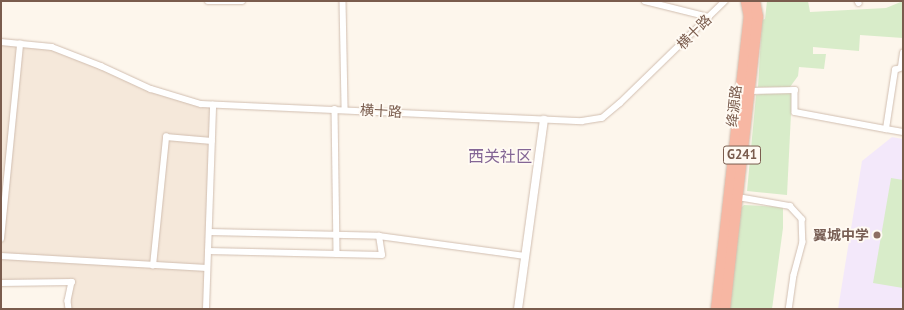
<!DOCTYPE html>
<meta charset="utf-8">
<style>
body{margin:0}
#map{position:relative;width:904px;height:310px;overflow:hidden;background:#fdf6ec;font-family:"PT Sans","Noto Sans SC",sans-serif}
div>[style]{position:absolute}
.residential>*{inset:0;background:#f5e8da}
.education>*{inset:0;background:#f3e8fa}
.green>*{inset:0;background:#d8ecc9}
.roads{filter:drop-shadow(0 0 1px #d1beb0) drop-shadow(0 0 1px #d1beb0)}
.street>*{height:5.5px;margin:-2.75px;padding:0 2.75px;transform-origin:2.75px;border-radius:2.75px;background:#fff}
.secondary>*{height:8px;margin:-4px;padding:0 4px;transform-origin:4px;border-radius:4px;background:#fff}
.highway>*{height:10px;margin:-5px;padding:0 5px;transform-origin:5px;border-radius:5px;background:#f7b7a3}
.dots>*{width:11px;height:11px;translate:-50% -50%;box-sizing:border-box;border:2px solid #fffaf3;border-radius:50%}
span{translate:-50% -50%;white-space:nowrap;text-align:center;line-height:1.15;-webkit-text-stroke:3.5px #fffaf3;paint-order:stroke}
.shield-label span{padding:1px 3px;background:#fffaf3;border:1px solid;border-radius:3px;-webkit-text-stroke-width:0}
.shield-label{font-size:13px;color:#7a5c4d;font-weight:700}
.street-label{font-size:14px;color:#7a5c4d}
.education-label{font-size:14px;color:#785e54;font-weight:700}
.right{translate:-100% -50%;text-align:right}
.quarter-label{font-size:16px;color:#846695}
.frame{position:absolute;inset:0;border:2px solid #7a5c4d;pointer-events:none}
</style>
<div id="map">
<div class="residential">
<i style="clip-path:polygon(1px 42px,52px 47px,151px 89px,213px 105px,206px 309px,69px 309px,72px 282px,1px 283px)"></i>
</div>
<div class="education">
<i style="clip-path:polygon(892px 137px,903px 139px,903px 309px,838px 309px,862px 161px)"></i>
</div>
<div class="green">
<i style="clip-path:polygon(767px 1px,808px 1px,810px 12px,886px 8px,903px 1px,903px 38px,860px 35px,859px 51px,813px 47px,813px 54px,826px 54px,824px 69px,799px 67px,798px 76px,790px 87px,758px 87px,762px 20px,765px 19px)"></i>
<i style="clip-path:polygon(766px 93px,792px 93px,787px 195px,747px 191px,756px 95px)"></i>
<i style="clip-path:polygon(891px 178px,903px 180px,903px 288px,873px 283px)"></i>
<i style="clip-path:polygon(744px 205px,783px 207px,783px 228px,772px 309px,728px 309px,741px 208px)"></i>
</div>
<div class="roads">
<div class="street">
<i style="left:208px;top:1px;width:34px"></i>
<i style="left:343px;top:1px;width:109px;rotate:88.9deg"></i>
<i style="left:645px;top:1px;width:66px;rotate:14deg"></i>
<i style="left:858px;top:1px;width:2px;rotate:63deg"></i>
<i style="left:1px;top:42px;width:51px;rotate:5.6deg"></i>
<i style="left:52px;top:47px;width:53px;rotate:21.2deg"></i>
<i style="left:101px;top:66px;width:55px;rotate:24.7deg"></i>
<i style="left:151px;top:89px;width:52px;rotate:16.7deg"></i>
<i style="left:201px;top:104px;width:381px;rotate:2.6deg"></i>
<i style="left:582px;top:121px;width:20px;rotate:-9deg"></i>
<i style="left:602px;top:118px;width:23px;rotate:-40deg"></i>
<i style="left:620px;top:103px;width:146px;rotate:-44.2deg"></i>
<i style="left:901px;top:67px;width:14px;rotate:-82deg"></i>
<i style="left:750px;top:91px;width:45px;rotate:-1.3deg"></i>
<i style="left:795px;top:90px;width:22px;rotate:90deg"></i>
<i style="left:795px;top:112px;width:93px;rotate:10.6deg"></i>
<i style="left:886px;top:129px;width:60px;rotate:-81.3deg"></i>
<i style="left:895px;top:70px;width:9px;rotate:-21deg"></i>
<i style="left:335px;top:109px;width:145px;rotate:89.2deg"></i>
<i style="left:886px;top:129px;width:17px;rotate:10deg"></i>
<i style="left:738px;top:197px;width:53px;rotate:9.8deg"></i>
<i style="left:790px;top:206px;width:18px;rotate:47deg"></i>
<i style="left:802px;top:219px;width:23px;rotate:88deg"></i>
<i style="left:803px;top:242px;width:34px;rotate:105deg"></i>
<i style="left:794px;top:275px;width:34px;rotate:98deg"></i>
<i style="left:209px;top:232px;width:170px;rotate:1.3deg"></i>
<i style="left:1px;top:239px;width:196px;rotate:-84.4deg"></i>
<i style="left:208px;top:251px;width:174px;rotate:1.3deg"></i>
<i style="left:382px;top:255px;width:19px;rotate:-99deg"></i>
<i style="left:379px;top:236px;width:147px;rotate:7.8deg"></i>
<i style="left:1px;top:256px;width:206px;rotate:3.3deg"></i>
<i style="left:153px;top:266px;width:130px;rotate:-84.2deg"></i>
<i style="left:166px;top:137px;width:46px;rotate:5deg"></i>
<i style="left:1px;top:283px;width:71px;rotate:-0.8deg"></i>
<i style="left:72px;top:282px;width:19px;rotate:102deg"></i>
<i style="left:68px;top:301px;width:8px;rotate:83deg"></i>
<i style="left:206px;top:309px;width:204px;rotate:-88deg"></i>
</div>
<div class="secondary">
<i style="left:518px;top:309px;width:191px;rotate:-82.2deg"></i>
</div>
<div class="highway">
<i style="left:716px;top:309px;width:294px;rotate:-83.6deg"></i>
<i style="left:749px;top:17px;width:16px;rotate:-101deg"></i>
<i style="left:725px;top:309px;width:294px;rotate:-83.6deg"></i>
<i style="left:758px;top:17px;width:16px;rotate:-101deg"></i>
</div>
</div>
<div class="dots">
<i style="left:877px;top:235px;background:#8d6e63"></i>
</div>
<div class="shield-label">
<span style="left:742px;top:155px">G241</span>
</div>
<div class="street-label">
<span style="left:694px;top:32px;rotate:-45deg">横十路</span>
<span style="left:734px;top:106px;rotate:-84deg">绛源路</span>
<span style="left:381px;top:111px;rotate:3deg">横十路</span>
</div>
<div class="education-label">
<span class="right" style="left:869px;top:235px">翼城中学</span>
</div>
<div class="quarter-label">
<span style="left:500px;top:156px">西关社区</span>
</div>
<div class="frame"></div>
</div>
